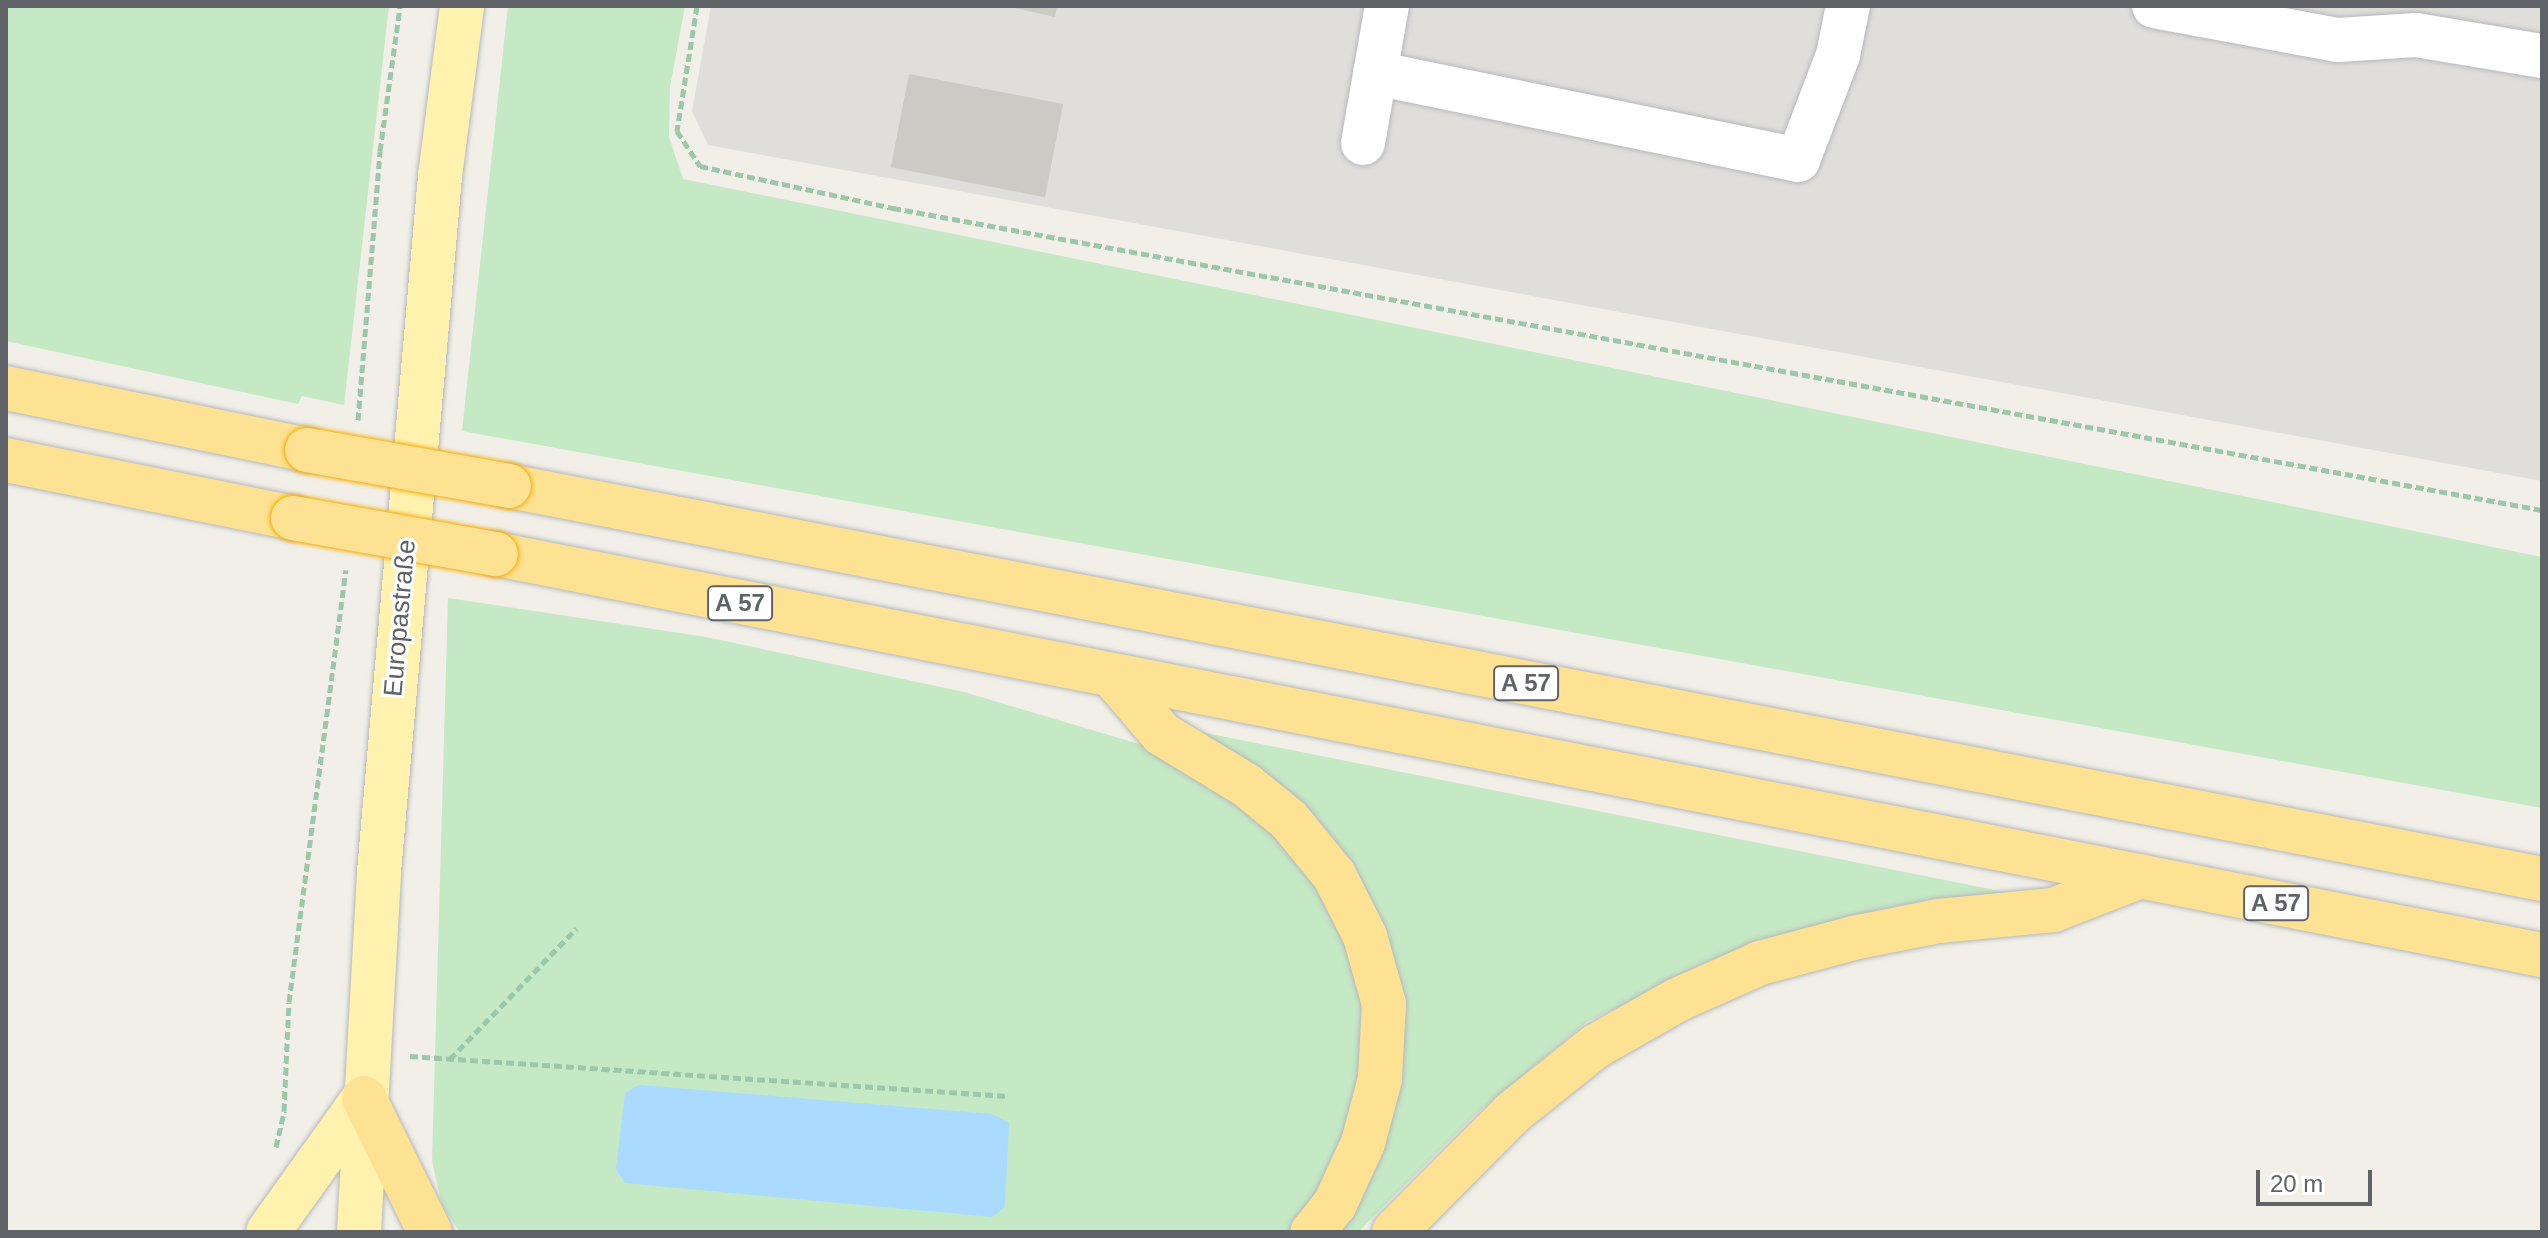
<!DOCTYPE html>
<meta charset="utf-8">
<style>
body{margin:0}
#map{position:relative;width:2548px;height:1238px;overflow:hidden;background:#f1efe8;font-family:Arial,sans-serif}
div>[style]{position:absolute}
.industrial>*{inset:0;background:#e0deda}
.green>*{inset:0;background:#c5e8c5}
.water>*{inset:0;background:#aadaff}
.building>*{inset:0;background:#cccac5;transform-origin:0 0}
.path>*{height:5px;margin-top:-2.5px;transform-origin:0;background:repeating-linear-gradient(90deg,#9cc7a9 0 8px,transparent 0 12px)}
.roads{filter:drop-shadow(0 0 2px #b5b8bc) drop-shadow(0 0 2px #b5b8bc)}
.minor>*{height:44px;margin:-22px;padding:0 22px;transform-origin:22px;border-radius:22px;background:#fff}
.major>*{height:44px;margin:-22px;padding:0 22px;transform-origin:22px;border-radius:22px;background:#fff2af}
.highway>*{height:44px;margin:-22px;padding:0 22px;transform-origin:22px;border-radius:22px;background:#fde293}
.bridges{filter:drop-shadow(0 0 2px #f9ab00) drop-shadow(0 0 2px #f9ab00)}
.highway-bridge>*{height:44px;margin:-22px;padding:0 22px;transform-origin:22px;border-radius:22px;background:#fde293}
span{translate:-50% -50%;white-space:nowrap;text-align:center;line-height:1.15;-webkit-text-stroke:6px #fff;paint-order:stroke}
.shield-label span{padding:2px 6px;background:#fff;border:2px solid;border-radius:6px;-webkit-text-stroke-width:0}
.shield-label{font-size:24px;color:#5f6368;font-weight:700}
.street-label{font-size:26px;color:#5f6368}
.frame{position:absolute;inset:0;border:8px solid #5f6368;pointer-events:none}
.scale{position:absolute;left:2256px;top:1170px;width:116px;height:36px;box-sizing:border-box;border:4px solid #5f6368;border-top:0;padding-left:10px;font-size:24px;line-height:28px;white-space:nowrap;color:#5f6368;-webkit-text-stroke:6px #fff;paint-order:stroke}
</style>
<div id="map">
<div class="industrial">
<i style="clip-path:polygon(711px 6px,2542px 6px,2542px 481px,708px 145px,692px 111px)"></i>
</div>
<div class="green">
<i style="clip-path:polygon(6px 6px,389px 6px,344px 405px,302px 396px,298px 404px,6px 341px)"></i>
<i style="clip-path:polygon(508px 6px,685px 6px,670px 87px,669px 137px,683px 179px,2542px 557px,2542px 808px,462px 431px)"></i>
<i style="clip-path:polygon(448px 598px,706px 637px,964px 692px,1156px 749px,1232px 794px,1321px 882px,1350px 946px,1361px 1003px,1364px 1080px,1321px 1194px,1289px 1232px,460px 1232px,442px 1205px,432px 1161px)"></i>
<i style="clip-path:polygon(1201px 732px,2010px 893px,1931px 899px,1752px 942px,1587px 1022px,1475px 1115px,1358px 1232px,1336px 1232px,1380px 929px)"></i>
</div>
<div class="water">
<i style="clip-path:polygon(639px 1085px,992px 1114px,1009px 1123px,1005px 1207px,992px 1217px,625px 1183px,616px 1169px,625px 1093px)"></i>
</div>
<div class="building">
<i style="clip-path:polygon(1006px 6px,1057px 6px,1055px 17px)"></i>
<i style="left:909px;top:74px;width:157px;height:95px;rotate:11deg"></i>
</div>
<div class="path">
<i style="left:697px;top:6px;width:127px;rotate:99.1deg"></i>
<i style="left:677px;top:131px;width:42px;rotate:56.7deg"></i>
<i style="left:700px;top:166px;width:198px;rotate:12.3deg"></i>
<i style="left:893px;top:208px;width:1676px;rotate:10.38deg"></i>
<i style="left:358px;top:420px;width:270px;rotate:-85.3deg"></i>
<i style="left:380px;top:151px;width:146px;rotate:-82.1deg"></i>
<i style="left:410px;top:1056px;width:599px;rotate:3.83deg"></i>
<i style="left:450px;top:1059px;width:182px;rotate:-45.9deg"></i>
<i style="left:276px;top:1147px;width:37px;rotate:-77deg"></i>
<i style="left:284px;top:1111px;width:109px;rotate:-87.4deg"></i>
<i style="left:289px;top:1002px;width:436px;rotate:-82.5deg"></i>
</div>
<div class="roads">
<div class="minor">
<i style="left:2154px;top:6px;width:187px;rotate:10.5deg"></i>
<i style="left:2338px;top:40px;width:78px;rotate:-3.7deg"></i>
<i style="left:2416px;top:35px;width:128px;rotate:9.5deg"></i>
<i style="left:1375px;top:73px;width:432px;rotate:11.6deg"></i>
<i style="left:1798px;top:160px;width:112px;rotate:-69.1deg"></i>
<i style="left:1838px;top:55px;width:50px;rotate:-78.5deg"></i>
<i style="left:1363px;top:143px;width:139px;rotate:-80.1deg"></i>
</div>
<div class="major">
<i style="left:268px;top:1232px;width:165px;rotate:-54.4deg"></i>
<i style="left:359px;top:1232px;width:361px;rotate:-86.8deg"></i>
<i style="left:379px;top:872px;width:699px;rotate:-84.99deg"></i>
<i style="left:440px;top:176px;width:171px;rotate:-82.6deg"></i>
</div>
<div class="highway">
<i style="left:6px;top:388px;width:307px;rotate:11.6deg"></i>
<i style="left:6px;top:460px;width:293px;rotate:11.4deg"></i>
<i style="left:509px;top:486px;width:2071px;rotate:10.94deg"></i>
<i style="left:496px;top:554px;width:2085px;rotate:11.09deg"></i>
<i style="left:1114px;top:678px;width:74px;rotate:49.4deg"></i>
<i style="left:1162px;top:734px;width:98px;rotate:31.3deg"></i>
<i style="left:1246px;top:785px;width:55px;rotate:39.1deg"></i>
<i style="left:1289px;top:820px;width:71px;rotate:50.7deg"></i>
<i style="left:1334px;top:875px;width:68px;rotate:63.1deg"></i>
<i style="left:1365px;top:936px;width:71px;rotate:74.4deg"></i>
<i style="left:1384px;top:1004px;width:75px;rotate:93.1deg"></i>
<i style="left:1380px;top:1079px;width:66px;rotate:104.9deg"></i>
<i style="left:1363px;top:1143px;width:67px;rotate:114.7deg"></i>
<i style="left:1335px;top:1204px;width:36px;rotate:129deg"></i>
<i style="left:364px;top:1098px;width:149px;rotate:63.8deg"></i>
<i style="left:1394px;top:1232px;width:168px;rotate:-45.2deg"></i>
<i style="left:1512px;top:1113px;width:107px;rotate:-38.6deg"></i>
<i style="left:1596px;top:1046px;width:93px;rotate:-29.6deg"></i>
<i style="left:1677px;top:1000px;width:91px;rotate:-24deg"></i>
<i style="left:1760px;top:963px;width:96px;rotate:-15deg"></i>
<i style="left:1853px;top:938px;width:88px;rotate:-11.2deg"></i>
<i style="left:1939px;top:921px;width:115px;rotate:-5.5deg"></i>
<i style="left:2053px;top:910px;width:94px;rotate:-21.1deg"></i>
</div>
</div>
<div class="bridges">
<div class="highway-bridge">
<i style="left:307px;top:450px;width:205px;rotate:10.1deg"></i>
<i style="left:293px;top:518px;width:206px;rotate:10.1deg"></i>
</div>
</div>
<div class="shield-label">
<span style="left:740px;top:603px">A 57</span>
<span style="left:1526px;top:683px">A 57</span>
<span style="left:2276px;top:903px">A 57</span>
</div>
<div class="street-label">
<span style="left:400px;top:618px;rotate:-85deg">Europastraße</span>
</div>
<div class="frame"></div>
<div class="scale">20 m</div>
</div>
